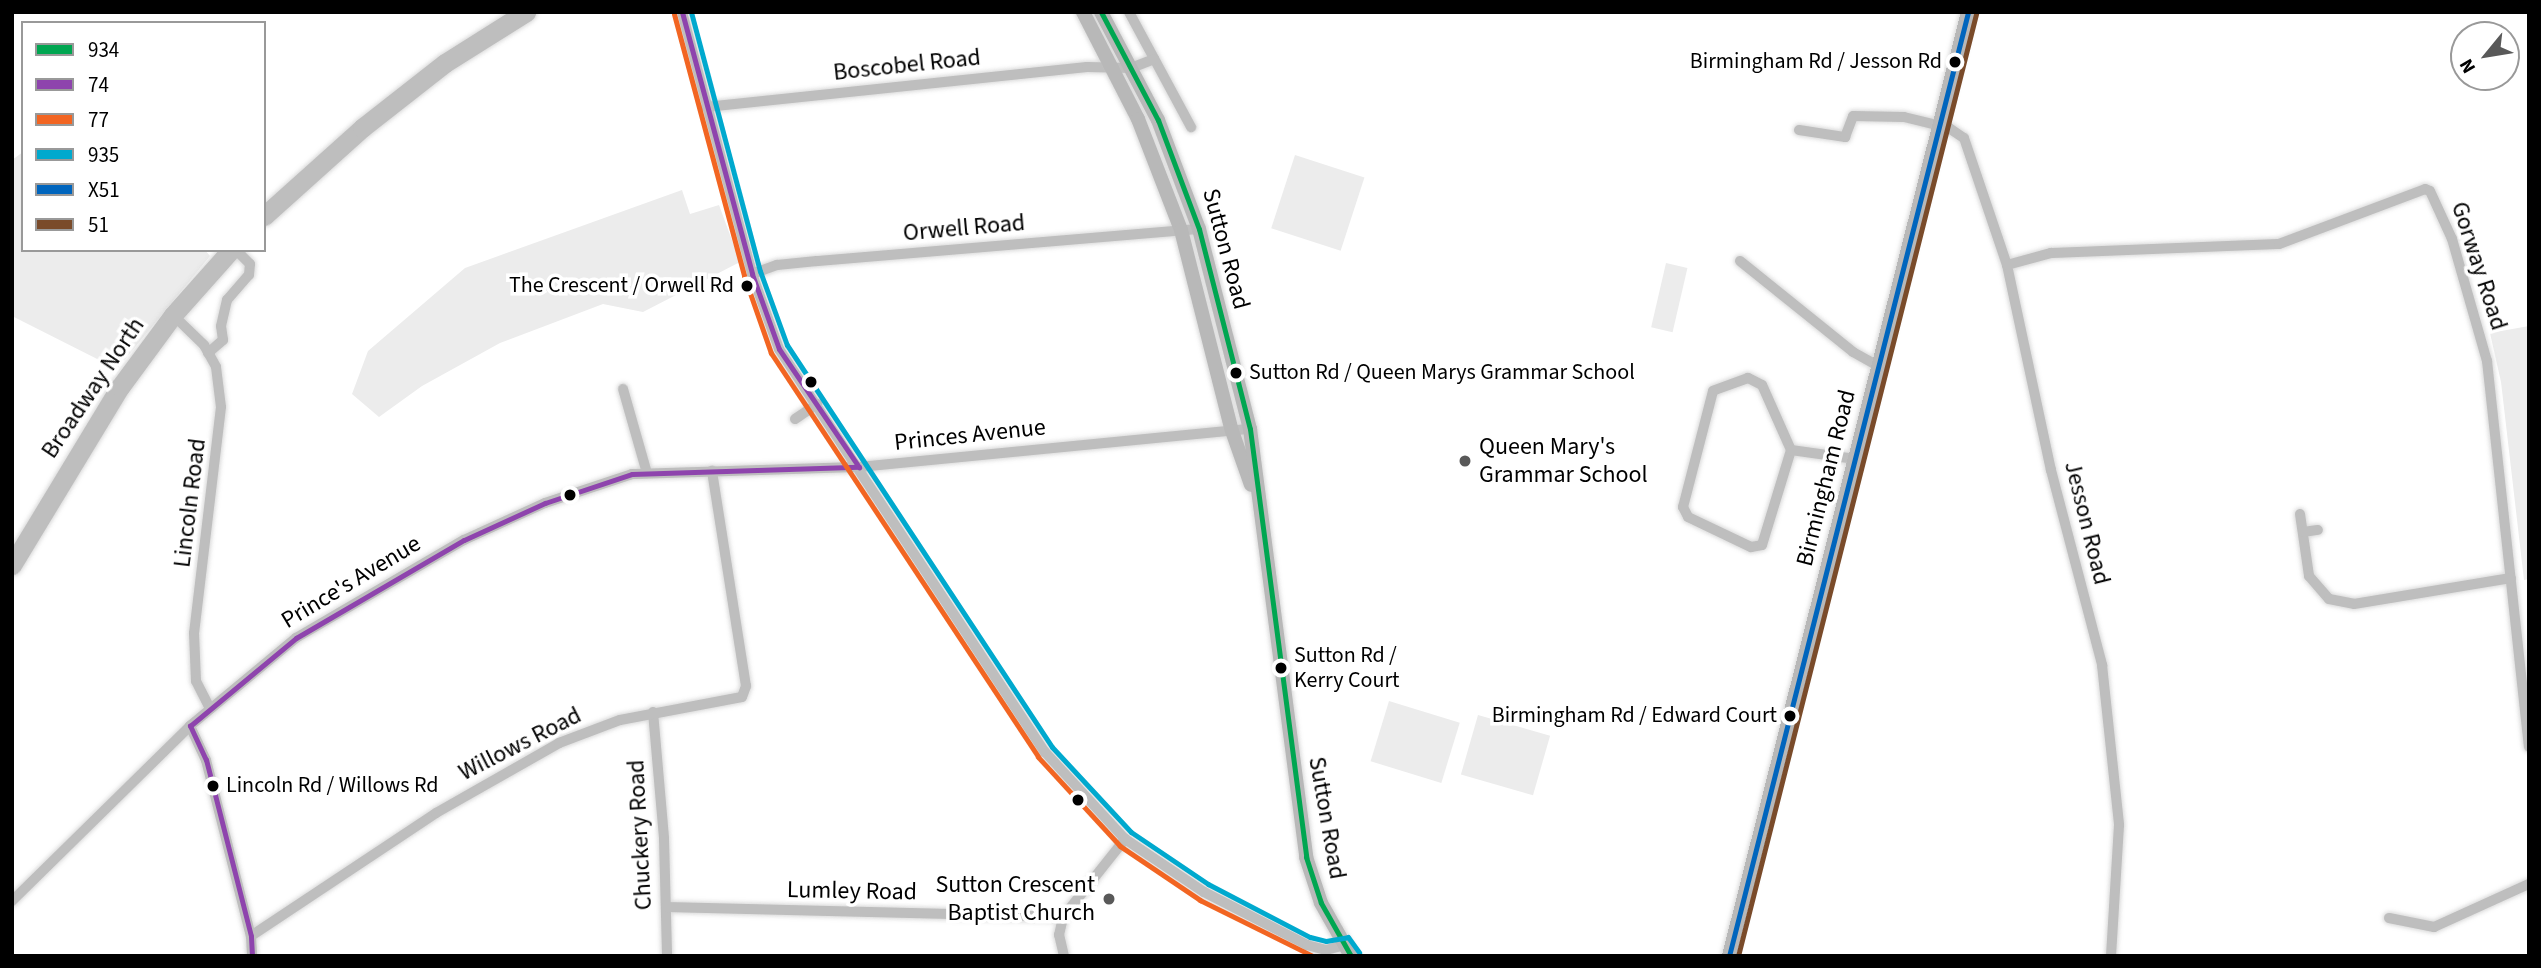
<!DOCTYPE html>
<style>
body{margin:0}
#map{position:relative;width:2541px;height:968px;overflow:hidden;background:#fff;font-family:"Source Sans 3",sans-serif}
div>[style]{position:absolute}
.green>*{inset:0;background:#ececec;transform-origin:0 0}
.roads{filter:drop-shadow(0 0 2px #dbdbdb) drop-shadow(0 0 2px #dbdbdb)}
.street>*{height:10px;margin:-5px;padding:0 5px;transform-origin:5px;border-radius:5px;background:#bebebe}
.secondary>*{height:14px;margin:-7px;padding:0 7px;transform-origin:7px;border-radius:7px;background:#b8b8b8}
.highway>*{height:19px;margin:-9.5px;padding:0 9.5px;transform-origin:9.5px;border-radius:9.5px;background:#bebebe}
.bus-1>*{height:5px;margin:-2.5px;padding:0 2.5px;transform-origin:2.5px;border-radius:2.5px;background:#00a651}
.bus-2>*{height:5px;margin:-2.5px;padding:0 2.5px;transform-origin:2.5px;border-radius:2.5px;background:#8e44ad}
.bus-3>*{height:5px;margin:-2.5px;padding:0 2.5px;transform-origin:2.5px;border-radius:2.5px;background:#f26522}
.bus-4>*{height:5px;margin:-2.5px;padding:0 2.5px;transform-origin:2.5px;border-radius:2.5px;background:#00a9ce}
.bus-5>*{height:5px;margin:-2.5px;padding:0 2.5px;transform-origin:2.5px;border-radius:2.5px;background:#0065bd}
.bus-6>*{height:5px;margin:-2.5px;padding:0 2.5px;transform-origin:2.5px;border-radius:2.5px;background:#7a4b2a}
.dots>*{width:19px;height:19px;translate:-50% -50%;box-sizing:border-box;border:4px solid #fff;border-radius:50%}
span{translate:-50% -50%;white-space:nowrap;text-align:center;line-height:1.15;-webkit-text-stroke:7px #fff;paint-order:stroke}
.bus-label{font-size:22px;color:#000}
.right{translate:-100% -50%;text-align:right}
.left{translate:0 -50%;text-align:left}
.street-label{font-size:24px;color:#000}
.poi-label{font-size:24px;color:#000}
.frame{position:absolute;inset:0;border:14px solid #000;pointer-events:none}
.legend{position:absolute;left:21px;top:21px;width:245px;height:231px;box-sizing:border-box;background:#fff;border:2px solid #999;margin:0;padding:9px 12px;list-style:none;font-size:21px;color:#000}
.legend li{display:flex;align-items:center;gap:14px;height:35px}
.legend b{width:35px;border:2px solid #999}
.north{position:absolute;left:2450px;top:21px;width:70px;height:70px;box-sizing:border-box;background:#fff;border:2px solid #999;border-radius:50%;rotate:240deg;font-size:19px;font-weight:700;line-height:28px;text-align:center;color:#000}
.north::after{content:'';display:block;margin:auto;width:24px;height:32px;background:#595959;clip-path:polygon(50% 0,100% 100%,50% 72%,0 100%)}
</style>
<div id="map">
<div class="green">
<i style="clip-path:polygon(23px 152px,23px 250px,205px 250px,210px 256px,117px 369px,12px 316px,12px 160px)"></i>
<i style="left:1295px;top:155px;width:73px;height:77px;rotate:18deg"></i>
<i style="clip-path:polygon(682px 190px,690px 214px,719px 205px,740px 262px,643px 312px,603px 304px,500px 343px,422px 386px,379px 417px,352px 394px,368px 351px,465px 268px)"></i>
<i style="left:1666px;top:263px;width:22px;height:66px;rotate:13deg"></i>
<i style="clip-path:polygon(2529px 326px,2529px 579px,2524px 580px,2501px 382px,2490px 333px)"></i>
<i style="left:1389px;top:701px;width:74px;height:63px;rotate:17deg"></i>
<i style="left:1478px;top:715px;width:75px;height:62px;rotate:16deg"></i>
</div>
<div class="roads">
<div class="street">
<i style="left:682px;top:12px;width:271px;rotate:75deg"></i>
<i style="left:752px;top:274px;width:80px;rotate:70.2deg"></i>
<i style="left:779px;top:349px;width:483px;rotate:56.6deg"></i>
<i style="left:1045px;top:752px;width:118px;rotate:47.4deg"></i>
<i style="left:1125px;top:839px;width:95px;rotate:33.9deg"></i>
<i style="left:1204px;top:892px;width:116px;rotate:27.2deg"></i>
<i style="left:1307px;top:945px;width:20px;rotate:15deg"></i>
<i style="left:1326px;top:950px;width:20px;rotate:-15deg"></i>
<i style="left:1129px;top:12px;width:131px;rotate:61.7deg"></i>
<i style="left:706px;top:107px;width:383px;rotate:-6deg"></i>
<i style="left:1087px;top:67px;width:44px;rotate:1.3deg"></i>
<i style="left:1131px;top:68px;width:25px;rotate:-21deg"></i>
<i style="left:1799px;top:130px;width:47px;rotate:8.7deg"></i>
<i style="left:1845px;top:137px;width:22px;rotate:-69deg"></i>
<i style="left:1853px;top:116px;width:51px;rotate:1.1deg"></i>
<i style="left:1904px;top:117px;width:46px;rotate:13.7deg"></i>
<i style="left:1949px;top:128px;width:18px;rotate:34deg"></i>
<i style="left:1964px;top:138px;width:134px;rotate:71.3deg"></i>
<i style="left:2007px;top:265px;width:210px;rotate:77.9deg"></i>
<i style="left:2051px;top:470px;width:202px;rotate:75.3deg"></i>
<i style="left:2102px;top:665px;width:161px;rotate:83.9deg"></i>
<i style="left:2119px;top:825px;width:131px;rotate:93.5deg"></i>
<i style="left:1740px;top:261px;width:145px;rotate:38.8deg"></i>
<i style="left:1853px;top:352px;width:29px;rotate:29deg"></i>
<i style="left:2007px;top:265px;width:46px;rotate:-15.3deg"></i>
<i style="left:2051px;top:253px;width:228px;rotate:-2.3deg"></i>
<i style="left:2279px;top:244px;width:156px;rotate:-20.6deg"></i>
<i style="left:2425px;top:189px;width:5px;rotate:22deg"></i>
<i style="left:2430px;top:191px;width:53px;rotate:65.4deg"></i>
<i style="left:2452px;top:239px;width:127px;rotate:74deg"></i>
<i style="left:2487px;top:361px;width:388px;rotate:83.8deg"></i>
<i style="left:752px;top:274px;width:27px;rotate:-20deg"></i>
<i style="left:777px;top:265px;width:40px;rotate:-5.7deg"></i>
<i style="left:817px;top:261px;width:383px;rotate:-4.8deg"></i>
<i style="left:173px;top:315px;width:43px;rotate:44.1deg"></i>
<i style="left:204px;top:345px;width:25px;rotate:61deg"></i>
<i style="left:216px;top:367px;width:40px;rotate:82.9deg"></i>
<i style="left:221px;top:407px;width:228px;rotate:96.8deg"></i>
<i style="left:194px;top:633px;width:48px;rotate:87.6deg"></i>
<i style="left:196px;top:681px;width:31px;rotate:63deg"></i>
<i style="left:208px;top:353px;width:20px;rotate:-41deg"></i>
<i style="left:223px;top:340px;width:14px;rotate:-98deg"></i>
<i style="left:221px;top:326px;width:27px;rotate:-77deg"></i>
<i style="left:227px;top:300px;width:33px;rotate:-49deg"></i>
<i style="left:249px;top:275px;width:11px;rotate:-85deg"></i>
<i style="left:250px;top:264px;width:20px;rotate:-135deg"></i>
<i style="left:623px;top:389px;width:87px;rotate:74.1deg"></i>
<i style="left:795px;top:419px;width:27px;rotate:-34deg"></i>
<i style="left:1791px;top:450px;width:71px;rotate:-114deg"></i>
<i style="left:1762px;top:385px;width:16px;rotate:-153deg"></i>
<i style="left:1748px;top:378px;width:37px;rotate:160deg"></i>
<i style="left:1713px;top:391px;width:120px;rotate:104.5deg"></i>
<i style="left:1683px;top:507px;width:11px;rotate:63deg"></i>
<i style="left:1688px;top:517px;width:70px;rotate:25.5deg"></i>
<i style="left:1751px;top:547px;width:11px;rotate:-10deg"></i>
<i style="left:1762px;top:545px;width:99px;rotate:-73deg"></i>
<i style="left:1791px;top:450px;width:65px;rotate:8deg"></i>
<i style="left:2300px;top:514px;width:63px;rotate:81.7deg"></i>
<i style="left:2309px;top:576px;width:30px;rotate:49deg"></i>
<i style="left:2329px;top:599px;width:25px;rotate:11deg"></i>
<i style="left:2354px;top:604px;width:159px;rotate:-9.4deg"></i>
<i style="left:2303px;top:532px;width:15px;rotate:-8deg"></i>
<i style="left:653px;top:712px;width:127px;rotate:85deg"></i>
<i style="left:664px;top:839px;width:117px;rotate:88.5deg"></i>
<i style="left:190px;top:726px;width:38px;rotate:65deg"></i>
<i style="left:206px;top:760px;width:182px;rotate:75.7deg"></i>
<i style="left:251px;top:936px;width:20px;rotate:87deg"></i>
<i style="left:12px;top:901px;width:250px;rotate:-44.5deg"></i>
<i style="left:190px;top:726px;width:138px;rotate:-39.7deg"></i>
<i style="left:296px;top:638px;width:194px;rotate:-30.3deg"></i>
<i style="left:464px;top:540px;width:89px;rotate:-24.6deg"></i>
<i style="left:545px;top:503px;width:92px;rotate:-18.4deg"></i>
<i style="left:632px;top:474px;width:227px;rotate:-1.8deg"></i>
<i style="left:859px;top:467px;width:393px;rotate:-5.6deg"></i>
<i style="left:666px;top:907px;width:397px;rotate:1.4deg"></i>
<i style="left:2389px;top:918px;width:46px;rotate:11.3deg"></i>
<i style="left:2434px;top:927px;width:104px;rotate:-24.4deg"></i>
<i style="left:251px;top:936px;width:222px;rotate:-33.6deg"></i>
<i style="left:436px;top:813px;width:142px;rotate:-29.6deg"></i>
<i style="left:559px;top:743px;width:65px;rotate:-20.7deg"></i>
<i style="left:620px;top:720px;width:124px;rotate:-10.7deg"></i>
<i style="left:742px;top:697px;width:12px;rotate:-70deg"></i>
<i style="left:746px;top:686px;width:218px;rotate:-99deg"></i>
<i style="left:1064px;top:956px;width:22px;rotate:-103deg"></i>
<i style="left:1059px;top:935px;width:18px;rotate:-77deg"></i>
<i style="left:1063px;top:917px;width:100px;rotate:-51.5deg"></i>
</div>
<div class="secondary">
<i style="left:1083px;top:12px;width:120px;rotate:62.8deg"></i>
<i style="left:1138px;top:119px;width:119px;rotate:68.8deg"></i>
<i style="left:1181px;top:230px;width:207px;rotate:75.8deg"></i>
<i style="left:1232px;top:431px;width:57px;rotate:70.6deg"></i>
<i style="left:1101px;top:12px;width:122px;rotate:62.2deg"></i>
<i style="left:1158px;top:120px;width:116px;rotate:69.4deg"></i>
<i style="left:1199px;top:229px;width:206px;rotate:75.7deg"></i>
<i style="left:1250px;top:429px;width:432px;rotate:82.5deg"></i>
<i style="left:1306px;top:857px;width:48px;rotate:71.9deg"></i>
<i style="left:1321px;top:903px;width:61px;rotate:60.5deg"></i>
<i style="left:1729px;top:956px;width:974px;rotate:-75.79deg"></i>
</div>
<div class="highway">
<i style="left:264px;top:216px;width:132px;rotate:-41.9deg"></i>
<i style="left:362px;top:128px;width:105px;rotate:-38.1deg"></i>
<i style="left:445px;top:63px;width:96px;rotate:-32.2deg"></i>
<i style="left:12px;top:565px;width:208px;rotate:-58.8deg"></i>
<i style="left:120px;top:387px;width:89px;rotate:-53.6deg"></i>
<i style="left:173px;top:315px;width:87px;rotate:-48.3deg"></i>
</div>
</div>
<div class="bus-1">
<i style="left:1101px;top:12px;width:122px;rotate:62.2deg"></i>
<i style="left:1158px;top:120px;width:116px;rotate:69.4deg"></i>
<i style="left:1199px;top:229px;width:206px;rotate:75.7deg"></i>
<i style="left:1250px;top:429px;width:432px;rotate:82.5deg"></i>
<i style="left:1306px;top:857px;width:48px;rotate:71.9deg"></i>
<i style="left:1321px;top:903px;width:61px;rotate:60.5deg"></i>
</div>
<div class="bus-2">
<i style="left:682px;top:12px;width:271px;rotate:75deg"></i>
<i style="left:752px;top:274px;width:80px;rotate:70.2deg"></i>
<i style="left:779px;top:349px;width:143px;rotate:55.9deg"></i>
<i style="left:252px;top:956px;width:20px;rotate:-93deg"></i>
<i style="left:251px;top:936px;width:182px;rotate:-104.3deg"></i>
<i style="left:206px;top:760px;width:38px;rotate:-115deg"></i>
<i style="left:190px;top:726px;width:138px;rotate:-39.7deg"></i>
<i style="left:296px;top:638px;width:194px;rotate:-30.3deg"></i>
<i style="left:464px;top:540px;width:89px;rotate:-24.6deg"></i>
<i style="left:545px;top:503px;width:92px;rotate:-18.4deg"></i>
<i style="left:632px;top:474px;width:227px;rotate:-1.8deg"></i>
</div>
<div class="bus-3">
<i style="left:674px;top:14px;width:271px;rotate:75deg"></i>
<i style="left:744px;top:276px;width:82px;rotate:70.7deg"></i>
<i style="left:771px;top:353px;width:484px;rotate:56.5deg"></i>
<i style="left:1038px;top:757px;width:121px;rotate:47.3deg"></i>
<i style="left:1120px;top:846px;width:97px;rotate:34deg"></i>
<i style="left:1200px;top:900px;width:126px;rotate:26.4deg"></i>
</div>
<div class="bus-4">
<i style="left:691px;top:12px;width:268px;rotate:75.1deg"></i>
<i style="left:760px;top:271px;width:79px;rotate:70deg"></i>
<i style="left:787px;top:345px;width:481px;rotate:56.6deg"></i>
<i style="left:1052px;top:747px;width:116px;rotate:47.1deg"></i>
<i style="left:1131px;top:832px;width:93px;rotate:34deg"></i>
<i style="left:1208px;top:884px;width:115px;rotate:27.5deg"></i>
<i style="left:1310px;top:937px;width:16px;rotate:14deg"></i>
<i style="left:1326px;top:941px;width:22px;rotate:-10deg"></i>
<i style="left:1348px;top:937px;width:19px;rotate:54deg"></i>
</div>
<div class="bus-5">
<i style="left:1729px;top:956px;width:974px;rotate:-75.79deg"></i>
</div>
<div class="bus-6">
<i style="left:1738px;top:956px;width:972px;rotate:-75.82deg"></i>
</div>
<div class="dots">
<i style="left:1955px;top:62px;background:#000"></i>
<i style="left:747px;top:286px;background:#000"></i>
<i style="left:1236px;top:373px;background:#000"></i>
<i style="left:811px;top:382px;background:#000"></i>
<i style="left:1465px;top:461px;background:#595959"></i>
<i style="left:570px;top:495px;background:#000"></i>
<i style="left:1281px;top:668px;background:#000"></i>
<i style="left:1790px;top:716px;background:#000"></i>
<i style="left:213px;top:786px;background:#000"></i>
<i style="left:1078px;top:800px;background:#000"></i>
<i style="left:1109px;top:899px;background:#595959"></i>
</div>
<div class="bus-label">
<span class="right" style="left:1942px;top:62px">Birmingham Rd / Jesson Rd</span>
<span class="right" style="left:734px;top:286px">The Crescent / Orwell Rd</span>
<span class="left" style="left:1249px;top:373px">Sutton Rd / Queen Marys Grammar School</span>
<span class="left" style="left:1294px;top:668px">Sutton Rd /<br>Kerry Court</span>
<span class="right" style="left:1777px;top:716px">Birmingham Rd / Edward Court</span>
<span class="left" style="left:226px;top:786px">Lincoln Rd / Willows Rd</span>
</div>
<div class="street-label">
<span style="left:907px;top:65px;rotate:-6deg">Boscobel Road</span>
<span style="left:964px;top:228px;rotate:-5deg">Orwell Road</span>
<span style="left:1226px;top:249px;rotate:75deg">Sutton Road</span>
<span style="left:2479px;top:266px;rotate:72deg">Gorway Road</span>
<span style="left:93px;top:388px;rotate:-56deg">Broadway North</span>
<span style="left:970px;top:435px;rotate:-6deg">Princes Avenue</span>
<span style="left:1826px;top:478px;rotate:-76deg">Birmingham Road</span>
<span style="left:190px;top:503px;rotate:-83deg">Lincoln Road</span>
<span style="left:2087px;top:523px;rotate:76deg">Jesson Road</span>
<span style="left:351px;top:582px;rotate:-31deg">Prince's Avenue</span>
<span style="left:520px;top:744px;rotate:-27deg">Willows Road</span>
<span style="left:1327px;top:818px;rotate:80deg">Sutton Road</span>
<span style="left:640px;top:835px;rotate:-93deg">Chuckery Road</span>
<span style="left:852px;top:891px;rotate:1deg">Lumley Road</span>
</div>
<div class="poi-label">
<span class="left" style="left:1479px;top:461px">Queen Mary's<br>Grammar School</span>
<span class="right" style="left:1095px;top:899px">Sutton Crescent<br>Baptist Church</span>
</div>
<div class="frame"></div>
<ul class="legend">
<li><b style="height:9px;background:#00a651"></b>934</li>
<li><b style="height:9px;background:#8e44ad"></b>74</li>
<li><b style="height:9px;background:#f26522"></b>77</li>
<li><b style="height:9px;background:#00a9ce"></b>935</li>
<li><b style="height:9px;background:#0065bd"></b>X51</li>
<li><b style="height:9px;background:#7a4b2a"></b>51</li>
</ul>
<div class="north">N</div>
</div>
